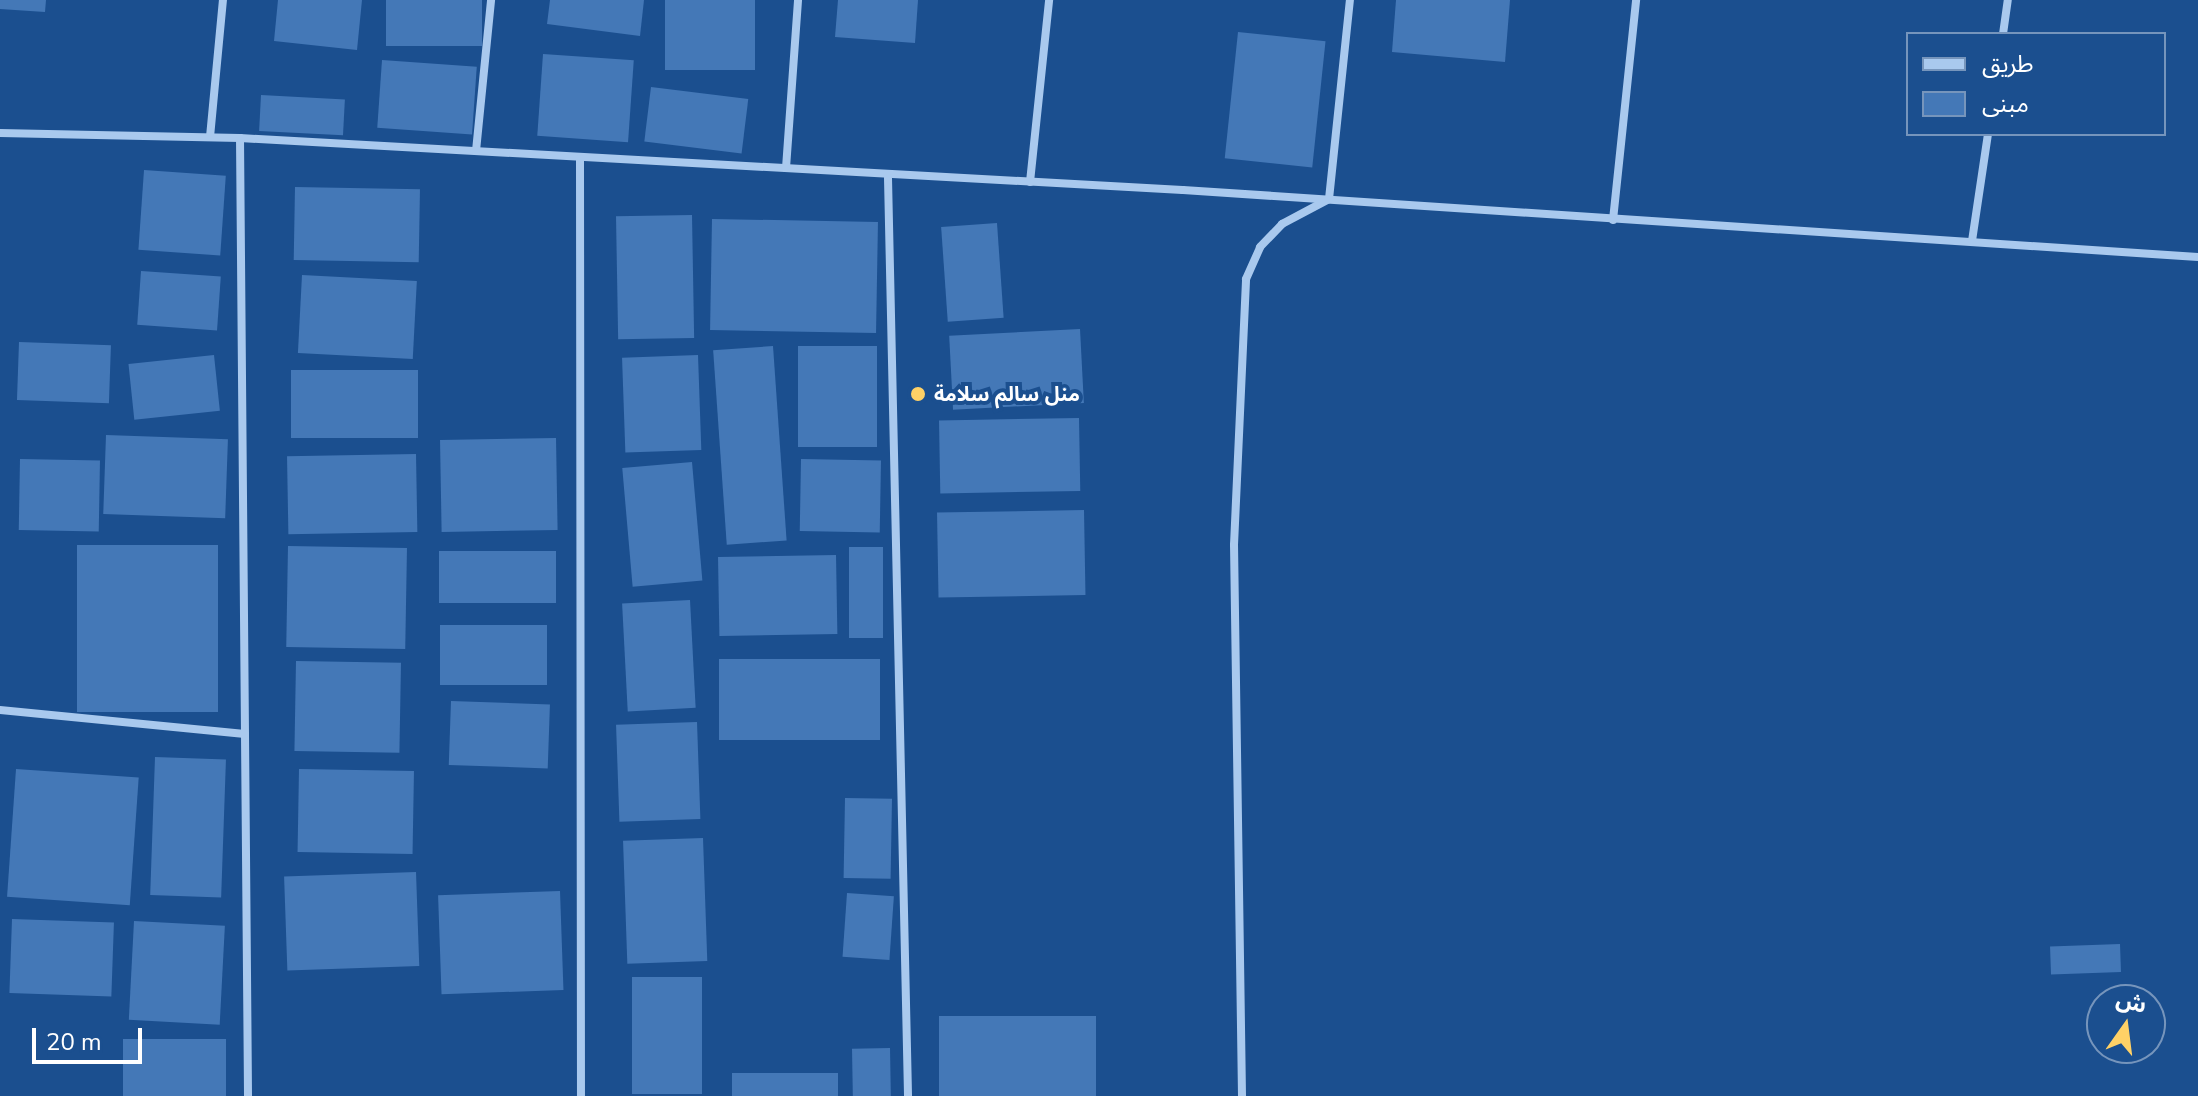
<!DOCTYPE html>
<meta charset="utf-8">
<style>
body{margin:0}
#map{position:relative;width:2198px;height:1096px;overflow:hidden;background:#1b4f8f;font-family:"Nunito Sans","Noto Sans Arabic",sans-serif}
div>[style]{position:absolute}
.building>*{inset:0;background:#4478b7;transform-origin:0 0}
.minor>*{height:8px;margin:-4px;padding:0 4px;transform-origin:4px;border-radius:4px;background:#a9c9ee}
.dots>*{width:22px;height:22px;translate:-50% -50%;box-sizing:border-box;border:4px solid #1b4f8f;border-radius:50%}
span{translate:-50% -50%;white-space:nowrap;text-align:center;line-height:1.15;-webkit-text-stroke:8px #1b4f8f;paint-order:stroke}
.poi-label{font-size:20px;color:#fff;font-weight:700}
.left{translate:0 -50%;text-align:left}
.legend{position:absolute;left:1906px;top:32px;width:260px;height:104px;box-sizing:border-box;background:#1b4f8f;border:2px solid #7695bc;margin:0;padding:10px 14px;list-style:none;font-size:24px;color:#fff}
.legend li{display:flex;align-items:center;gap:16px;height:40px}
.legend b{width:40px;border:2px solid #7695bc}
.north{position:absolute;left:2086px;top:984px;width:80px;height:80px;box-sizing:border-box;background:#1b4f8f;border:2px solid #7695bc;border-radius:50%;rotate:14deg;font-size:22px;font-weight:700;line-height:32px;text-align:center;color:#fff}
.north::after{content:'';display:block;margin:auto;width:28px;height:36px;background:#ffd166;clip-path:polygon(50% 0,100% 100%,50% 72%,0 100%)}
.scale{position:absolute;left:32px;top:1028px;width:110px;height:36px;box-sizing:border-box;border:4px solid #fff;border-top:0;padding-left:10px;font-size:24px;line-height:28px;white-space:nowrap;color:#fff;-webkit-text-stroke:6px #1b4f8f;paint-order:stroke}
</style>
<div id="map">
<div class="building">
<i style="clip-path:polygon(0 0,46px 0,45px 12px,0 9px)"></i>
<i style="clip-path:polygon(278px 0,362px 0,357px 50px,274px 41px)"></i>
<i style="left:386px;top:0;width:96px;height:46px"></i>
<i style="clip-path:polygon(550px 0,644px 0,640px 36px,547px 24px)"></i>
<i style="left:665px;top:0;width:90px;height:70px"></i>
<i style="clip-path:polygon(838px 0,918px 0,915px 43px,835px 37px)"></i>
<i style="clip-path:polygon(1396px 0,1510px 0,1505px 62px,1392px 52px)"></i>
<i style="left:1238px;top:32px;width:88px;height:127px;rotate:6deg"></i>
<i style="left:543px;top:54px;width:91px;height:82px;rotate:4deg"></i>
<i style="left:382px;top:60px;width:95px;height:68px;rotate:4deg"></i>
<i style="left:651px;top:87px;width:98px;height:55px;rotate:7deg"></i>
<i style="left:261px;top:95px;width:84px;height:36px;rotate:3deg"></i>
<i style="left:144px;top:170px;width:82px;height:80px;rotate:4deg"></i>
<i style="left:295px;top:187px;width:125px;height:73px;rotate:1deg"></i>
<i style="left:692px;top:215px;width:123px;height:76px;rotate:89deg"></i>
<i style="left:712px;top:219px;width:166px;height:111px;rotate:1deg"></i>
<i style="left:997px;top:223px;width:95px;height:56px;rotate:86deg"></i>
<i style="left:141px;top:271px;width:80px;height:54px;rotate:4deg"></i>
<i style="left:302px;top:275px;width:115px;height:78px;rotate:3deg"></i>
<i style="left:1080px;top:329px;width:74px;height:131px;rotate:87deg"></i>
<i style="left:19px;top:342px;width:92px;height:58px;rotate:2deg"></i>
<i style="left:773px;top:346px;width:195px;height:60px;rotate:86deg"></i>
<i style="left:798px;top:346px;width:79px;height:101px"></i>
<i style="left:214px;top:355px;width:56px;height:86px;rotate:84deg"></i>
<i style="left:698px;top:355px;width:95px;height:76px;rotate:88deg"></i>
<i style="left:291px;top:370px;width:127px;height:68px"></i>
<i style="left:1079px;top:418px;width:73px;height:140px;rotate:89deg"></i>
<i style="left:106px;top:435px;width:122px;height:79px;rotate:2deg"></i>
<i style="left:556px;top:438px;width:92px;height:116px;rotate:89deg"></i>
<i style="left:416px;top:454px;width:78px;height:129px;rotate:89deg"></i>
<i style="left:20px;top:459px;width:80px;height:71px;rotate:1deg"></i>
<i style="left:801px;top:459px;width:80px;height:72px;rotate:1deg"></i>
<i style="left:692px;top:462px;width:119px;height:70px;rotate:85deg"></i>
<i style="left:1084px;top:510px;width:85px;height:147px;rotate:89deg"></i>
<i style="left:77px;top:545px;width:141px;height:167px"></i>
<i style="left:288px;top:546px;width:119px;height:101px;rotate:1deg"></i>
<i style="left:849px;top:547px;width:34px;height:91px"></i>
<i style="left:439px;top:551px;width:117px;height:52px"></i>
<i style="left:836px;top:555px;width:79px;height:118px;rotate:89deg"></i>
<i style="left:690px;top:600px;width:108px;height:68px;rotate:87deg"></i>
<i style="left:440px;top:625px;width:107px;height:60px"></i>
<i style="left:719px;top:659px;width:161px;height:81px"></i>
<i style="left:296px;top:661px;width:105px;height:90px;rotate:1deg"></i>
<i style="left:451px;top:701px;width:99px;height:64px;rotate:2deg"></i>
<i style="left:697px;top:722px;width:97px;height:81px;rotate:88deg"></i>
<i style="left:155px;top:757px;width:71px;height:138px;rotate:2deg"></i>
<i style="left:16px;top:769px;width:123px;height:128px;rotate:4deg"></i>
<i style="left:299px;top:769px;width:115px;height:83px;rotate:1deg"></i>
<i style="left:845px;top:798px;width:47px;height:80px;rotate:1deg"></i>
<i style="left:703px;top:838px;width:123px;height:80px;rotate:88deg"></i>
<i style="left:416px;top:872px;width:94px;height:132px;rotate:88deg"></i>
<i style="left:560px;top:891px;width:99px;height:122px;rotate:88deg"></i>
<i style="left:847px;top:893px;width:47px;height:64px;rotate:4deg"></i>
<i style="left:12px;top:919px;width:102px;height:74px;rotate:2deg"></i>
<i style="left:134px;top:921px;width:91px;height:99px;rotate:3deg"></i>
<i style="left:2120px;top:944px;width:28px;height:70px;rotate:88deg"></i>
<i style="left:632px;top:977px;width:70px;height:117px"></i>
<i style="left:939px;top:1016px;width:157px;height:80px"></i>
<i style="left:123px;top:1039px;width:103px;height:57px"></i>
<i style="left:890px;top:1048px;width:48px;height:38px;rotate:89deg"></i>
<i style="left:732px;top:1073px;width:106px;height:23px"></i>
</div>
<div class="minor">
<i style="left:2003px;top:34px;width:34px;rotate:-82deg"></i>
<i style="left:0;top:133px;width:240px;rotate:1.2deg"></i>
<i style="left:240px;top:138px;width:944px;rotate:3.16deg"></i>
<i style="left:1183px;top:190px;width:1017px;rotate:3.78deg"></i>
<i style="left:210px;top:137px;width:138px;rotate:-84.6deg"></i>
<i style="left:240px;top:138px;width:958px;rotate:89.52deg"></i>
<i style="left:476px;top:151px;width:152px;rotate:-84.3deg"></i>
<i style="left:580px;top:159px;width:937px;rotate:89.94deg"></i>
<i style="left:786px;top:168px;width:168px;rotate:-85.9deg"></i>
<i style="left:888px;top:178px;width:918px;rotate:88.75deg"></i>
<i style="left:1030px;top:182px;width:183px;rotate:-84deg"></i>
<i style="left:1613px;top:220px;width:221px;rotate:-84deg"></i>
<i style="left:1972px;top:241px;width:108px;rotate:-81.5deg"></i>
<i style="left:0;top:710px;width:246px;rotate:5.6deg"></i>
<i style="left:1242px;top:1096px;width:551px;rotate:-90.83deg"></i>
<i style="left:1234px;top:545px;width:266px;rotate:-87.4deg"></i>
<i style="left:1246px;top:279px;width:35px;rotate:-66deg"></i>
<i style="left:1260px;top:247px;width:32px;rotate:-46deg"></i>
<i style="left:1282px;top:224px;width:53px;rotate:-28deg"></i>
<i style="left:1329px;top:199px;width:200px;rotate:-84deg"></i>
</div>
<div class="dots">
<i style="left:918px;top:394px;background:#ffd166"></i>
</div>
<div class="poi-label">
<span class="left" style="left:934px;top:394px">منل سالم سلامة</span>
</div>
<ul class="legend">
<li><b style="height:10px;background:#a9c9ee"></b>طريق</li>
<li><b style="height:22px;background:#4478b7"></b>مبنى</li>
</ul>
<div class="north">ش</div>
<div class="scale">20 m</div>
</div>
